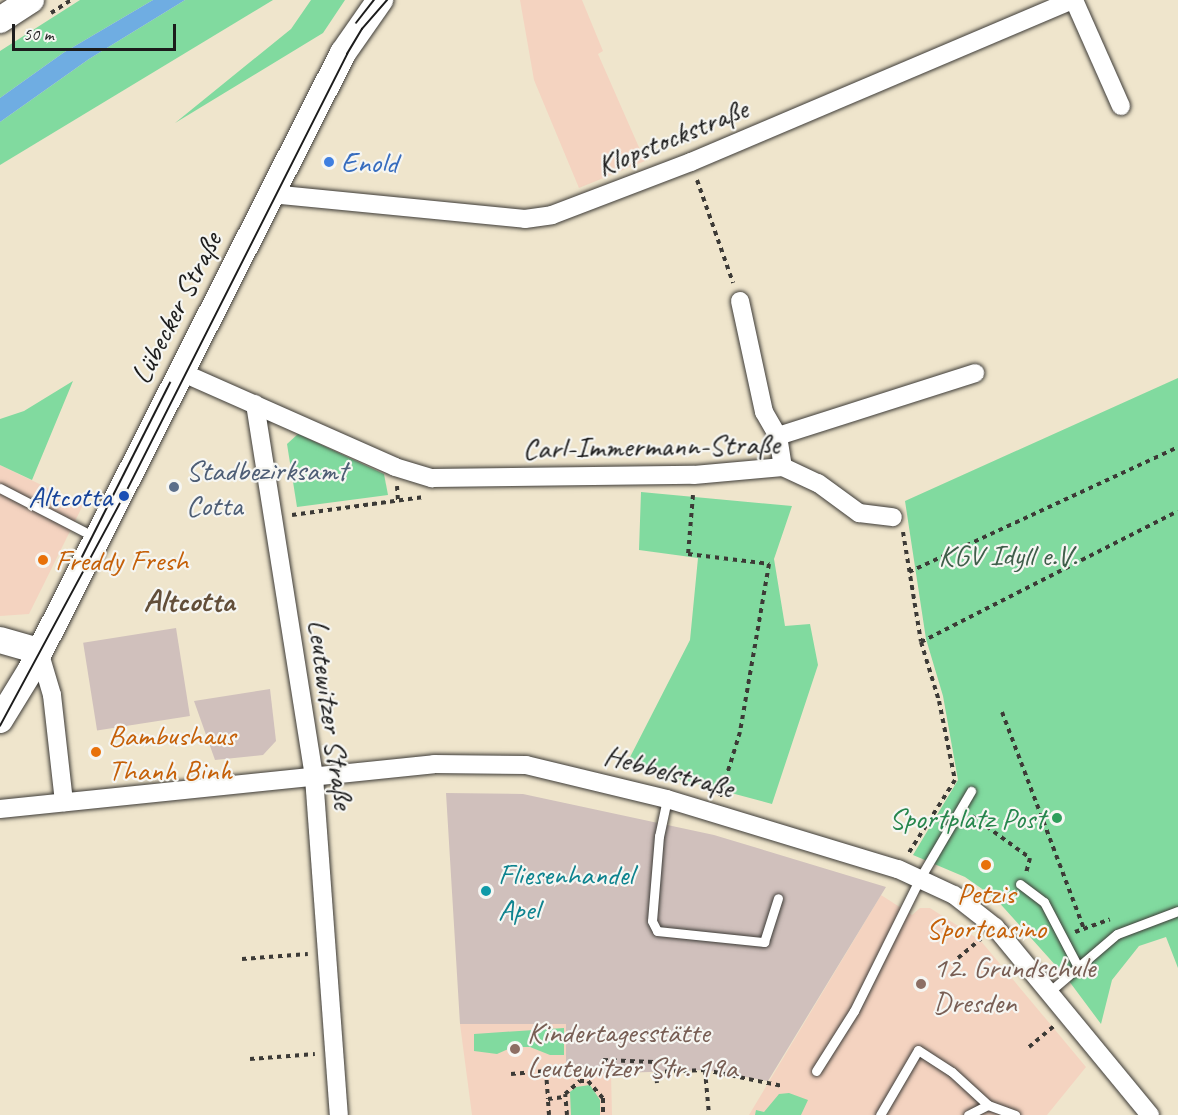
<!DOCTYPE html>
<meta charset="utf-8">
<style>
body{margin:0}
#map{position:relative;width:1178px;height:1115px;overflow:hidden;background:#efe5cc;font-family:Caveat,sans-serif}
div>[style]{position:absolute}
.built>*{inset:0;background:#f4d3c0}
.industrial>*{inset:0;background:#d0c0bc;transform-origin:0 0}
.green>*{inset:0;background:#81da9f}
.water>*{inset:0;background:#6fade2}
.path>*{height:4px;margin-top:-2px;transform-origin:0;background:repeating-linear-gradient(90deg,#3c3a36 0 4.5px,transparent 0 9px)}
.roads{filter:drop-shadow(0 0 2px #3c3a36) drop-shadow(0 0 2px #3c3a36)}
.lane>*{height:9px;margin:-4.5px;padding:0 4.5px;transform-origin:4.5px;border-radius:4.5px;background:#fff}
.street>*{height:18px;margin:-9px;padding:0 9px;transform-origin:9px;border-radius:9px;background:#fff}
.secondary>*{height:26px;margin:-13px;padding:0 13px;transform-origin:13px;border-radius:13px;background:#fff}
.tram>*{height:1.5px;margin:-0.75px;padding:0 0.75px;transform-origin:0.75px;border-radius:0.75px;background:#1c1c1c}
.dots>*{width:16px;height:16px;translate:-50% -50%;box-sizing:border-box;border:3px solid #f6f6f2;border-radius:50%}
span{translate:-50% -50%;white-space:nowrap;text-align:center;line-height:1.15;-webkit-text-stroke:4.5px #f6f6f2;paint-order:stroke}
.street-label{font-size:30px;color:#1c1c1c}
.shop-label{font-size:30px;color:#366cbe}
.left{translate:0 -50%;text-align:left}
.service-label{font-size:30px;color:#4e5e75}
.transit-label{font-size:30px;color:#164399}
.right{translate:-100% -50%;text-align:right}
.park-label{font-size:30px;color:#3f5e4a}
.food-label{font-size:30px;color:#c56008}
.leisure-label{font-size:30px;color:#27864d}
.culture-label{font-size:30px;color:#0d838f}
.education-label{font-size:30px;color:#785e54}
.neighbourhood-label{font-size:32px;color:#624e39;font-weight:700}
.scale{position:absolute;left:12px;top:24px;width:164px;height:27px;box-sizing:border-box;border:3px solid #1c1c1c;border-top:0;padding-left:8px;font-size:18px;line-height:21px;white-space:nowrap;color:#1c1c1c;-webkit-text-stroke:4px #f6f6f2;paint-order:stroke}
</style>
<div id="map">
<div class="built">
<i style="clip-path:polygon(520px 0,582px 0,603px 51px,598px 54px,645px 161px,579px 188px,534px 80px)"></i>
<i style="clip-path:polygon(0 465px,83px 505px,29px 614px,0 616px)"></i>
<i style="clip-path:polygon(881px 895px,912px 915px,920px 908px,930px 908px,980px 940px,1086px 1067px,1047px 1115px,749px 1115px)"></i>
<i style="clip-path:polygon(460px 1024px,566px 1024px,566px 1074px,611px 1074px,612px 1115px,472px 1115px)"></i>
</div>
<div class="industrial">
<i style="left:176px;top:628px;width:89px;height:94px;rotate:81deg"></i>
<i style="clip-path:polygon(270px 689px,276px 741px,263px 755px,215px 760px,194px 701px)"></i>
<i style="clip-path:polygon(446px 793px,523px 794px,714px 835px,886px 887px,768px 1081px,705px 1070px,566px 1075px,566px 1024px,460px 1024px)"></i>
</div>
<div class="green">
<i style="clip-path:polygon(80px 0,153px 0,63px 53px,0 98px,0 51px)"></i>
<i style="clip-path:polygon(185px 0,273px 0,0 165px,0 122px,89px 59px)"></i>
<i style="clip-path:polygon(311px 0,345px 0,323px 33px,175px 123px,291px 29px)"></i>
<i style="clip-path:polygon(1178px 378px,1178px 968px,1166px 937px,1139px 946px,1112px 980px,1101px 1024px,1066px 977px,995px 898px,965px 877px,913px 855px,958px 780px,943px 696px,926px 639px,905px 501px)"></i>
<i style="clip-path:polygon(73px 381px,32px 480px,0 465px,0 419px,24px 411px)"></i>
<i style="clip-path:polygon(298px 434px,384px 474px,388px 495px,297px 507px,287px 444px)"></i>
<i style="clip-path:polygon(641px 492px,792px 506px,774px 559px,785px 626px,810px 624px,818px 665px,772px 804px,626px 765px,690px 640px,698px 558px,639px 550px)"></i>
<i style="clip-path:polygon(564px 1028px,564px 1055px,550px 1055px,530px 1047px,513px 1047px,497px 1054px,474px 1051px,474px 1034px)"></i>
<i style="clip-path:polygon(590px 1085px,600px 1100px,600px 1115px,571px 1115px,570px 1092px,576px 1087px)"></i>
<i style="clip-path:polygon(789px 1093px,808px 1100px,801px 1115px,755px 1115px,756px 1110px,764px 1112px,779px 1094px)"></i>
</div>
<div class="water">
<i style="clip-path:polygon(153px 0,185px 0,89px 59px,0 122px,0 98px,63px 53px)"></i>
</div>
<div class="path">
<i style="left:51px;top:13px;width:24px;rotate:-33deg"></i>
<i style="left:697px;top:180px;width:109px;rotate:70.7deg"></i>
<i style="left:397px;top:486px;width:14px;rotate:86deg"></i>
<i style="left:693px;top:495px;width:59px;rotate:94.8deg"></i>
<i style="left:688px;top:554px;width:82px;rotate:7deg"></i>
<i style="left:769px;top:564px;width:170px;rotate:99.8deg"></i>
<i style="left:740px;top:732px;width:68px;rotate:107.1deg"></i>
<i style="left:292px;top:515px;width:133px;rotate:-7.8deg"></i>
<i style="left:903px;top:532px;width:111px;rotate:80.7deg"></i>
<i style="left:921px;top:642px;width:62px;rotate:73deg"></i>
<i style="left:939px;top:701px;width:81px;rotate:78.6deg"></i>
<i style="left:955px;top:780px;width:88px;rotate:122.4deg"></i>
<i style="left:909px;top:572px;width:297px;rotate:-24.9deg"></i>
<i style="left:921px;top:642px;width:288px;rotate:-27deg"></i>
<i style="left:1002px;top:712px;width:232px;rotate:69.3deg"></i>
<i style="left:972px;top:816px;width:72px;rotate:35.9deg"></i>
<i style="left:1030px;top:858px;width:16px;rotate:105deg"></i>
<i style="left:1075px;top:932px;width:37px;rotate:-20deg"></i>
<i style="left:958px;top:958px;width:30px;rotate:-40deg"></i>
<i style="left:242px;top:959px;width:66px;rotate:-4.3deg"></i>
<i style="left:1029px;top:1047px;width:33px;rotate:-40deg"></i>
<i style="left:250px;top:1059px;width:65px;rotate:-4.4deg"></i>
<i style="left:603px;top:1060px;width:52px;rotate:2.2deg"></i>
<i style="left:655px;top:1062px;width:10px;rotate:84deg"></i>
<i style="left:656px;top:1072px;width:49px;rotate:-2.3deg"></i>
<i style="left:705px;top:1070px;width:79px;rotate:11.7deg"></i>
<i style="left:705px;top:1070px;width:45px;rotate:84.9deg"></i>
<i style="left:656px;top:1072px;width:11px;rotate:85deg"></i>
<i style="left:511px;top:1074px;width:35px;rotate:-5deg"></i>
<i style="left:546px;top:1071px;width:28px;rotate:86deg"></i>
<i style="left:549px;top:1115px;width:16px;rotate:-94deg"></i>
<i style="left:548px;top:1099px;width:16px;rotate:-7deg"></i>
<i style="left:567px;top:1115px;width:21px;rotate:-95deg"></i>
<i style="left:565px;top:1094px;width:20px;rotate:-41deg"></i>
<i style="left:580px;top:1081px;width:8px"></i>
<i style="left:588px;top:1081px;width:23px;rotate:49deg"></i>
<i style="left:603px;top:1098px;width:17px;rotate:90deg"></i>
</div>
<div class="roads">
<div class="lane">
<i style="left:0;top:488px;width:107px;rotate:27.3deg"></i>
<i style="left:667px;top:799px;width:38px;rotate:102deg"></i>
<i style="left:659px;top:836px;width:85px;rotate:94.7deg"></i>
<i style="left:652px;top:921px;width:11px;rotate:63deg"></i>
<i style="left:657px;top:931px;width:108px;rotate:5.9deg"></i>
<i style="left:764px;top:942px;width:46px;rotate:-72.3deg"></i>
<i style="left:1020px;top:884px;width:30px;rotate:37deg"></i>
<i style="left:1044px;top:902px;width:73px;rotate:62.4deg"></i>
<i style="left:1049px;top:992px;width:89px;rotate:-40.5deg"></i>
<i style="left:1117px;top:934px;width:65px;rotate:-20.7deg"></i>
<i style="left:816px;top:1071px;width:71px;rotate:-57.7deg"></i>
<i style="left:854px;top:1011px;width:148px;rotate:-63.6deg"></i>
<i style="left:920px;top:878px;width:101px;rotate:-59.6deg"></i>
<i style="left:880px;top:1115px;width:75px;rotate:-59.7deg"></i>
<i style="left:918px;top:1050px;width:40px;rotate:32.9deg"></i>
<i style="left:952px;top:1072px;width:49px;rotate:42.5deg"></i>
<i style="left:988px;top:1105px;width:29px;rotate:20deg"></i>
<i style="left:968px;top:1115px;width:22px;rotate:-27deg"></i>
</div>
<div class="street">
<i style="left:1074px;top:0;width:116px;rotate:66.1deg"></i>
<i style="left:271px;top:194px;width:255px;rotate:5.6deg"></i>
<i style="left:525px;top:219px;width:27px;rotate:-8deg"></i>
<i style="left:552px;top:215px;width:149px;rotate:-20.9deg"></i>
<i style="left:691px;top:162px;width:415px;rotate:-23deg"></i>
<i style="left:740px;top:301px;width:114px;rotate:77.8deg"></i>
<i style="left:764px;top:412px;width:28px;rotate:60deg"></i>
<i style="left:778px;top:436px;width:31px;rotate:81deg"></i>
<i style="left:181px;top:372px;width:234px;rotate:23.9deg"></i>
<i style="left:395px;top:467px;width:39px;rotate:17deg"></i>
<i style="left:432px;top:478px;width:262px;rotate:-0.7deg"></i>
<i style="left:694px;top:475px;width:89px;rotate:-5.1deg"></i>
<i style="left:783px;top:467px;width:38px;rotate:25deg"></i>
<i style="left:818px;top:483px;width:51px;rotate:36.2deg"></i>
<i style="left:859px;top:513px;width:34px;rotate:7deg"></i>
<i style="left:255px;top:404px;width:378px;rotate:81deg"></i>
<i style="left:314px;top:777px;width:339px;rotate:85.8deg"></i>
<i style="left:778px;top:436px;width:207px;rotate:-17.7deg"></i>
<i style="left:39px;top:651px;width:46px;rotate:73.5deg"></i>
<i style="left:52px;top:695px;width:108px;rotate:83.6deg"></i>
<i style="left:0;top:809px;width:436px;rotate:-5.9deg"></i>
<i style="left:434px;top:764px;width:92px;rotate:0.6deg"></i>
<i style="left:526px;top:765px;width:145px;rotate:13.6deg"></i>
<i style="left:667px;top:799px;width:241px;rotate:16.9deg"></i>
<i style="left:898px;top:869px;width:62px;rotate:24.9deg"></i>
<i style="left:954px;top:895px;width:52px;rotate:38deg"></i>
<i style="left:995px;top:927px;width:244px;rotate:50.5deg"></i>
</div>
<div class="secondary">
<i style="left:0;top:20px;width:37px;rotate:-33deg"></i>
<i style="left:0;top:640px;width:41px;rotate:15.8deg"></i>
<i style="left:0;top:720px;width:57px;rotate:-58.5deg"></i>
<i style="left:30px;top:671px;width:693px;rotate:-63.14deg"></i>
<i style="left:343px;top:53px;width:65px;rotate:-55.1deg"></i>
</div>
</div>
<div class="tram">
<i style="left:356px;top:23px;width:29px;rotate:-52deg"></i>
<i style="left:82px;top:557px;width:195px;rotate:-63.2deg"></i>
<i style="left:0;top:726px;width:261px;rotate:-61.7deg"></i>
<i style="left:124px;top:496px;width:495px;rotate:-63.2deg"></i>
<i style="left:347px;top:54px;width:29px;rotate:-59deg"></i>
<i style="left:362px;top:29px;width:38px;rotate:-49deg"></i>
</div>
<div class="dots">
<i style="left:329px;top:162px;background:#3f7fe0"></i>
<i style="left:174px;top:487px;background:#5c6f8a"></i>
<i style="left:124px;top:496px;background:#1a4fb4"></i>
<i style="left:43px;top:560px;background:#e8710a"></i>
<i style="left:96px;top:752px;background:#e8710a"></i>
<i style="left:1057px;top:818px;background:#2e9e5b"></i>
<i style="left:986px;top:865px;background:#e8710a"></i>
<i style="left:486px;top:891px;background:#0f9aa8"></i>
<i style="left:921px;top:984px;background:#8d6e63"></i>
<i style="left:515px;top:1049px;background:#8d6e63"></i>
</div>
<div class="street-label">
<span style="left:672px;top:137px;rotate:-22deg">Klopstockstraße</span>
<span style="left:176px;top:308px;rotate:-63deg">Lübecker Straße</span>
<span style="left:651px;top:446px;rotate:-1deg">Carl-Immermann-Straße</span>
<span style="left:331px;top:714px;rotate:82deg">Leutewitzer Straße</span>
<span style="left:669px;top:771px;rotate:15deg">Hebbelstraße</span>
</div>
<div class="shop-label">
<span class="left" style="left:341px;top:162px">Enold</span>
</div>
<div class="service-label">
<span class="left" style="left:186px;top:487px">Stadbezirksamt<br>Cotta</span>
</div>
<div class="transit-label">
<span class="right" style="left:112px;top:496px">Altcotta</span>
</div>
<div class="park-label">
<span style="left:1008px;top:555px">KGV Idyll e.V.</span>
</div>
<div class="food-label">
<span class="left" style="left:55px;top:560px">Freddy Fresh</span>
<span class="left" style="left:108px;top:752px">Bambushaus<br>Thanh Binh</span>
<span style="left:986px;top:910px">Petzis<br>Sportcasino</span>
</div>
<div class="leisure-label">
<span class="right" style="left:1045px;top:818px">Sportplatz Post</span>
</div>
<div class="culture-label">
<span class="left" style="left:498px;top:891px">Fliesenhandel<br>Apel</span>
</div>
<div class="education-label">
<span class="left" style="left:933px;top:984px">12. Grundschule<br>Dresden</span>
<span class="left" style="left:527px;top:1049px">Kindertagesstätte<br>Leutewitzer Str. 19a</span>
</div>
<div class="neighbourhood-label">
<span style="left:189px;top:601px">Altcotta</span>
</div>
<div class="scale">50 m</div>
</div>
